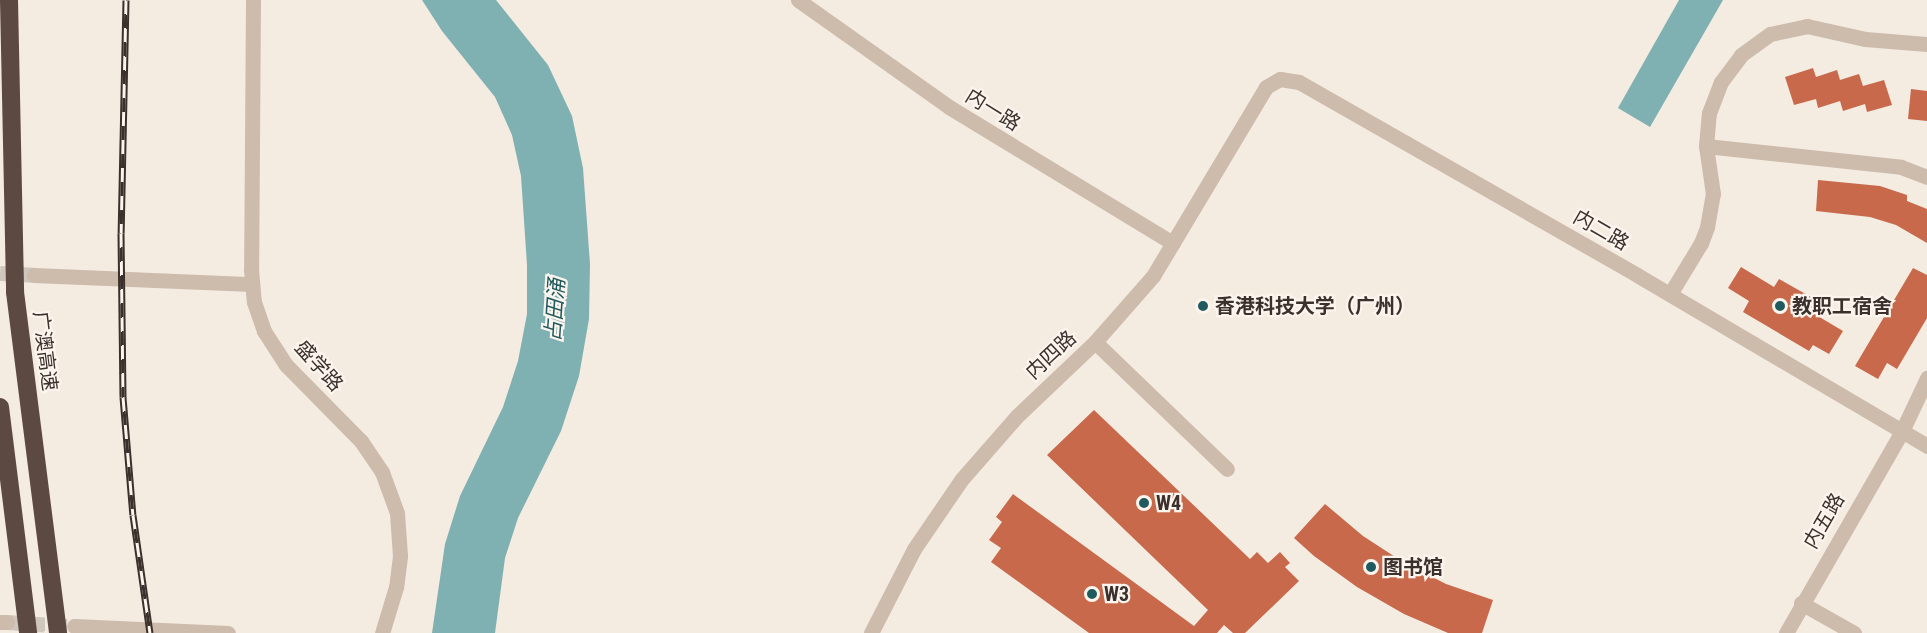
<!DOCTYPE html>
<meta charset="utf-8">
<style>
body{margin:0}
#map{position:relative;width:1927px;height:633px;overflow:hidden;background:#f4ebe1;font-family:"Roboto Condensed","Noto Sans SC",sans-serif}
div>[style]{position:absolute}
.water>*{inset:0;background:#7fb0b2}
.building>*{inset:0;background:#c8694b}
.minor-tunnel>*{height:15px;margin-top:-7.5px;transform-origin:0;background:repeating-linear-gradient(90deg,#cfc6bd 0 15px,transparent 0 23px)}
.minor>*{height:15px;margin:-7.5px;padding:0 7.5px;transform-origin:7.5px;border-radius:7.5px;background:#cdbbac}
.highway>*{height:18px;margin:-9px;padding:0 9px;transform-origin:9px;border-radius:9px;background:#5c4a42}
.rail>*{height:7px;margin-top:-3.5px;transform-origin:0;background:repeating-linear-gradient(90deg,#fbf5ee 0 14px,#3b302b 0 28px);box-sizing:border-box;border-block:2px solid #3b302b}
.dots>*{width:16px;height:16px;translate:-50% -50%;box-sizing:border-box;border:3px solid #fbf5ee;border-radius:50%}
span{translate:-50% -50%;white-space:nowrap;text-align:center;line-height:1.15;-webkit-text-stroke:4.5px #fbf5ee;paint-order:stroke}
.street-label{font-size:20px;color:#3b302b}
.poi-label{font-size:20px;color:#3b302b;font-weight:700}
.left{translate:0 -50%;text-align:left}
.water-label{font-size:21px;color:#1f5a5e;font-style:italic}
</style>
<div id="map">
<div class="water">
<i style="clip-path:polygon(422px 0,496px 0,548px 65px,572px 116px,583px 168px,590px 264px,589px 319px,579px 376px,561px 431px,518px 518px,505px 558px,495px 633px,432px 633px,445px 544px,460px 496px,503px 407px,518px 361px,527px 314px,527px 265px,521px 176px,512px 135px,495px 97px,442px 31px)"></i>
<i style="clip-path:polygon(1679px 0,1723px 0,1650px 127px,1618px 108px)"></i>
</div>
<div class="building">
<i style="clip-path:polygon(1813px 68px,1816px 77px,1837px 70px,1840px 80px,1859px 74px,1863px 86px,1884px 80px,1892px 105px,1867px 112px,1865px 104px,1843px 111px,1840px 101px,1818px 108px,1816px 99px,1794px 105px,1785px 77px)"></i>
<i style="clip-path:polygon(1911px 89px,1927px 91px,1927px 121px,1908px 119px)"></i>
<i style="clip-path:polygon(1818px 180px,1880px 186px,1907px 195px,1907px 201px,1927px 209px,1927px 243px,1896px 225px,1870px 217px,1816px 211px)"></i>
<i style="clip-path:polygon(1741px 267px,1774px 287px,1779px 279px,1818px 301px,1811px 312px,1843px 331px,1829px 354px,1813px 345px,1809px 351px,1743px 312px,1749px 301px,1728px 288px)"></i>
<i style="clip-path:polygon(1913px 268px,1927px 275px,1927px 318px,1897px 369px,1887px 363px,1878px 379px,1855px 366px)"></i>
<i style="clip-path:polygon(1094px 410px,1250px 559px,1257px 552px,1268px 563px,1280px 552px,1290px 563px,1285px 567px,1299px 581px,1245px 633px,1233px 633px,1224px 625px,1217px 633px,1089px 633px,991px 562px,1001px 548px,989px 540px,1002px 522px,996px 517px,1013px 494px,1194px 626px,1208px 610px,1047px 455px)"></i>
<i style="clip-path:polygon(1325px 504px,1363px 536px,1403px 562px,1446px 584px,1493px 600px,1482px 633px,1448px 633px,1404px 614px,1357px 587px,1314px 556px,1294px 538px)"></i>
</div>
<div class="minor-tunnel">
<i style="left:0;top:273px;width:34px;rotate:3deg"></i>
<i style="left:7px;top:622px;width:60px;rotate:3.8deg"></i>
</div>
<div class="minor">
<i style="left:253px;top:0;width:269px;rotate:90.4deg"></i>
<i style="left:251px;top:269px;width:33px;rotate:85deg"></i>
<i style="left:254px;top:302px;width:31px;rotate:71deg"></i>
<i style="left:264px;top:331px;width:40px;rotate:57.1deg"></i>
<i style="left:286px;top:365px;width:107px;rotate:45.4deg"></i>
<i style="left:361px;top:441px;width:37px;rotate:56deg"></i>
<i style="left:382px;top:472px;width:44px;rotate:69.9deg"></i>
<i style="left:397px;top:513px;width:43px;rotate:86deg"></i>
<i style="left:400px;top:556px;width:31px;rotate:97deg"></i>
<i style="left:396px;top:587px;width:48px;rotate:106.9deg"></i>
<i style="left:798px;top:0;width:185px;rotate:35.3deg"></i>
<i style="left:949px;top:107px;width:262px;rotate:31.3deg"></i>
<i style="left:1706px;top:146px;width:196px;rotate:6.1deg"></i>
<i style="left:1901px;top:167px;width:28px;rotate:21deg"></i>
<i style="left:34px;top:275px;width:218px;rotate:2.4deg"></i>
<i style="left:1670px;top:294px;width:60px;rotate:-58.7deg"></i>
<i style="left:1701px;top:243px;width:17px;rotate:-69deg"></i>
<i style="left:1707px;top:227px;width:34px;rotate:-80deg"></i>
<i style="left:1713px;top:194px;width:49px;rotate:-98.3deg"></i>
<i style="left:1706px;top:146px;width:33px;rotate:-85deg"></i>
<i style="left:1709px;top:113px;width:33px;rotate:-69deg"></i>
<i style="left:1721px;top:82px;width:34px;rotate:-53deg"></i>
<i style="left:1741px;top:55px;width:36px;rotate:-36deg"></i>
<i style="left:1770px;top:34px;width:38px;rotate:-12deg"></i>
<i style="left:1807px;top:26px;width:59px;rotate:12.6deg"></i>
<i style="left:1865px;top:39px;width:62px;rotate:4.6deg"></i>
<i style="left:1095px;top:342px;width:183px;rotate:43.9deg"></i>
<i style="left:1801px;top:603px;width:61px;rotate:29.5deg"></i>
<i style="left:0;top:622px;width:7px"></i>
<i style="left:74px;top:626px;width:154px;rotate:2.6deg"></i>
<i style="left:871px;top:633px;width:94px;rotate:-62.9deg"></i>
<i style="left:914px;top:549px;width:83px;rotate:-55.7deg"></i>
<i style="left:961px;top:480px;width:85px;rotate:-48.8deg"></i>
<i style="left:1017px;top:416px;width:108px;rotate:-43.5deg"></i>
<i style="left:1095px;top:342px;width:88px;rotate:-48.7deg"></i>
<i style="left:1153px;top:276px;width:220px;rotate:-59.1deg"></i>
<i style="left:1266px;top:87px;width:16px;rotate:-30deg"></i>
<i style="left:1280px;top:79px;width:19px;rotate:9deg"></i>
<i style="left:1299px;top:82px;width:389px;rotate:29.7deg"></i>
<i style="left:1637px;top:275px;width:337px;rotate:30.5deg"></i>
<i style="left:1786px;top:633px;width:233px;rotate:-60.1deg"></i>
<i style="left:1902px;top:431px;width:59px;rotate:-64.7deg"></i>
</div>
<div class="highway">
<i style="left:9px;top:0;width:292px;rotate:88.8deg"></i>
<i style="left:15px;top:292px;width:344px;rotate:82.8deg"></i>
<i style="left:0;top:407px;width:228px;rotate:82.9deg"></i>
</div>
<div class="rail">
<i style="left:126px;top:0;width:233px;rotate:91.2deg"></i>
<i style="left:121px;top:233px;width:164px;rotate:89.3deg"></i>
<i style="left:123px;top:397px;width:118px;rotate:85.2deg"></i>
<i style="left:133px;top:515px;width:119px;rotate:81.8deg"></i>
</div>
<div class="dots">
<i style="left:1203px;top:306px;background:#1f5a5e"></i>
<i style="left:1780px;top:306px;background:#1f5a5e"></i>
<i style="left:1144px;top:503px;background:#1f5a5e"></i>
<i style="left:1371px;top:567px;background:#1f5a5e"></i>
<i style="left:1092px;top:594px;background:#1f5a5e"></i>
</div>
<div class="street-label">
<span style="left:993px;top:110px;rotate:32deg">内一路</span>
<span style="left:1601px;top:230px;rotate:30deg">内二路</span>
<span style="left:45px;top:351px;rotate:83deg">广澳高速</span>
<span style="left:1051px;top:355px;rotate:-43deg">内四路</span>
<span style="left:319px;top:366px;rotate:48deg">盛学路</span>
<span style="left:1824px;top:521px;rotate:-60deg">内五路</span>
</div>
<div class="poi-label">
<span class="left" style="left:1215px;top:306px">香港科技大学（广州）</span>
<span class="left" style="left:1792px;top:306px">教职工宿舍</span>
<span class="left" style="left:1156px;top:503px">W4</span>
<span class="left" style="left:1383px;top:567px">图书馆</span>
<span class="left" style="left:1104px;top:594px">W3</span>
</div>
<div class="water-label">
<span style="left:555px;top:310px;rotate:-86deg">占田涌</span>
</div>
</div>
